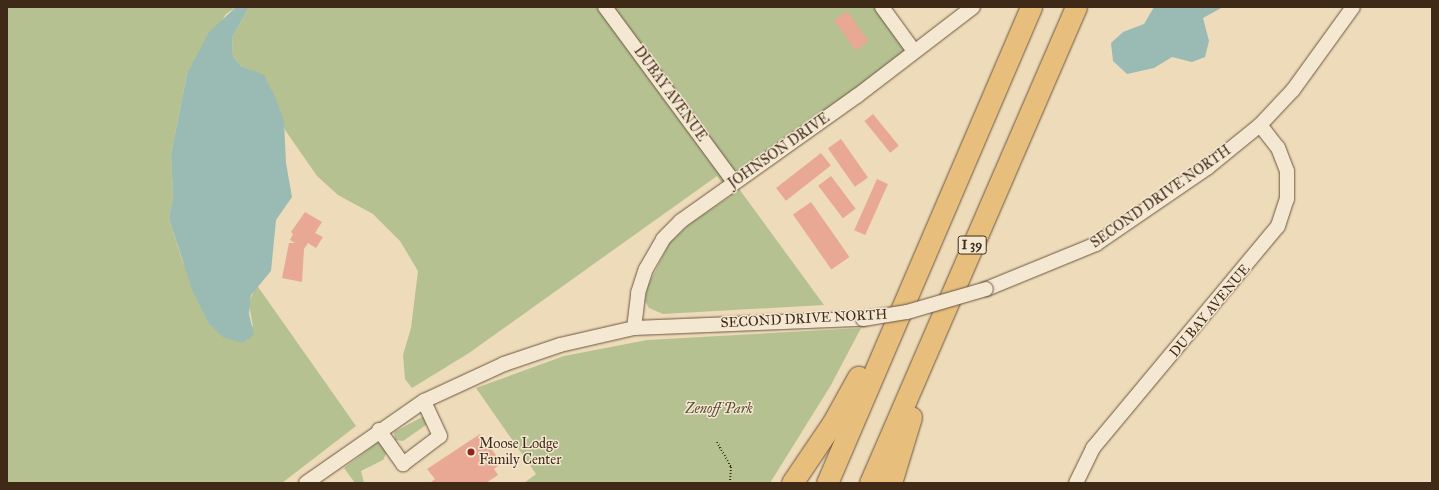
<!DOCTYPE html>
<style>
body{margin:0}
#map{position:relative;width:1439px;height:490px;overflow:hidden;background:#eedbb9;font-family:"IM FELL Great Primer",serif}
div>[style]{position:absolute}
.green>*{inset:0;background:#b5c191}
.water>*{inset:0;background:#9abab4}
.building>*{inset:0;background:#e8a894;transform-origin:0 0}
.path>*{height:2px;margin-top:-1px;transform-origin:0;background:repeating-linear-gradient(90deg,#3f2917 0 1px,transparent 0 3px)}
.roads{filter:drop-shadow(0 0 1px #6b5640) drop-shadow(0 0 1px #6b5640)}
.minor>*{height:14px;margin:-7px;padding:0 7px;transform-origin:7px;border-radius:7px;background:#f4e8d2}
.highway>*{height:21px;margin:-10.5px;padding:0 10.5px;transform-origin:10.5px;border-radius:10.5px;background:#e7be7c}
.bridges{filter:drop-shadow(0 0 1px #6b5640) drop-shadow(0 0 1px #6b5640)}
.minor-bridge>*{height:14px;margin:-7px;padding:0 7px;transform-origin:7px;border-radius:7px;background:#f4e8d2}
.dots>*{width:11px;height:11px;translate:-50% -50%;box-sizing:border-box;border:2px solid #f4e8d2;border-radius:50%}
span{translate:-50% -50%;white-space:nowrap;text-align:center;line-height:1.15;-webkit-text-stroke:3px #f4e8d2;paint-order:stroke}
.shield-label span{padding:1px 3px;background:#f4e8d2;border:1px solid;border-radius:3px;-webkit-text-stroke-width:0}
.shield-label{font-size:13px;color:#3f2917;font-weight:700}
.street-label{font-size:14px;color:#3f2917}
.park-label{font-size:14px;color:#5c4f36;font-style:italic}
.poi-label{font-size:14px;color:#3f2917}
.left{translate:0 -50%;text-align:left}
.frame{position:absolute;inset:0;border:8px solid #3f2917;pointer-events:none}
</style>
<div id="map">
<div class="green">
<i style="clip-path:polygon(7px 7px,236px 7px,226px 14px,187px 74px,171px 154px,173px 196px,169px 219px,183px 263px,253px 327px,249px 304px,256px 284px,356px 426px,282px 483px,7px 483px)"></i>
<i style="clip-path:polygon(249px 7px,883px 7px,914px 51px,734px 182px,824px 305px,663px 314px,649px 308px,645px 301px,647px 287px,670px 242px,692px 222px,731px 196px,717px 176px,469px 353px,412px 388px,405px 379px,403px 355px,411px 328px,418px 271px,400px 241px,373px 214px,338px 195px,317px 176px,285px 130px,264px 76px,241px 66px,233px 57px,232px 38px)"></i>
<i style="clip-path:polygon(861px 328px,831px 385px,770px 483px,524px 483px,536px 474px,476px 388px,564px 356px,647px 340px)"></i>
<i style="clip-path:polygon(424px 416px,426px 425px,403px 441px,395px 440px,394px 432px)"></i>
<i style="clip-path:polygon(377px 443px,383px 443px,387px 452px,383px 460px,361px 471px,364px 483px,355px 483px,344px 468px)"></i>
</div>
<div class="water">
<i style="clip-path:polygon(236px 7px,249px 7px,232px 38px,233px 57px,241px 66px,264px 75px,276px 99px,284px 121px,286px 163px,292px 197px,276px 220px,271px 271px,251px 295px,249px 314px,254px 335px,242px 343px,223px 337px,209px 324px,193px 292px,169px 219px,173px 196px,171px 154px,187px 74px,209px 32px)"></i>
<i style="clip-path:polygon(1154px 7px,1223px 7px,1203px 18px,1209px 41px,1205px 57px,1192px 62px,1172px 57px,1154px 68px,1127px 74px,1113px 61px,1111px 43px,1123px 32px,1144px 24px)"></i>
</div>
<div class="building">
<i style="left:847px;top:11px;width:37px;height:16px;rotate:54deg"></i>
<i style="left:873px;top:114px;width:41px;height:11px;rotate:51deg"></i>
<i style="left:841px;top:139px;width:47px;height:16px;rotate:55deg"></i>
<i style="left:821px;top:153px;width:16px;height:57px;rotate:52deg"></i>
<i style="left:831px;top:176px;width:41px;height:16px;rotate:53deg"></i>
<i style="left:877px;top:179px;width:12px;height:56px;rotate:24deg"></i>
<i style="left:811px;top:202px;width:67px;height:22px;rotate:55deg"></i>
<i style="clip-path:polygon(305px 212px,322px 222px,315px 233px,323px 237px,316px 248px,308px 243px,304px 249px,302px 282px,282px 278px,289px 243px,295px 243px,290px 240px,293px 234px,291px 232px)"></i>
<i style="clip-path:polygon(480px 434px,502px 463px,494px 469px,498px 475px,486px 483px,430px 483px,435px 479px,427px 469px)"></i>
</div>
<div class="path">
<i style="left:717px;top:442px;width:29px;rotate:61deg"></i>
<i style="left:731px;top:467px;width:16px;rotate:94deg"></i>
</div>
<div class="roads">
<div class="minor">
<i style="left:605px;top:7px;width:217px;rotate:53.6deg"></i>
<i style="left:882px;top:7px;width:54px;rotate:54deg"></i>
<i style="left:986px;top:289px;width:119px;rotate:-22.2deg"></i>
<i style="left:1096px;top:244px;width:135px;rotate:-34.4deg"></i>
<i style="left:1207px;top:168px;width:68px;rotate:-39.1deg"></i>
<i style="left:1260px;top:125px;width:48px;rotate:-46.7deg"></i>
<i style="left:1293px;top:90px;width:102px;rotate:-54.1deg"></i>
<i style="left:634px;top:328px;width:35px;rotate:-83deg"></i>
<i style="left:638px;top:293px;width:25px;rotate:-72deg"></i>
<i style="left:646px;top:269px;width:34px;rotate:-60deg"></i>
<i style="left:663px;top:239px;width:25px;rotate:-45deg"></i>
<i style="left:681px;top:221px;width:216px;rotate:-35.4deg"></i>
<i style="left:857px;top:96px;width:146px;rotate:-37.5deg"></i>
<i style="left:379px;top:430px;width:42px;rotate:54.8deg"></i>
<i style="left:403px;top:464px;width:46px;rotate:-37.1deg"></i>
<i style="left:440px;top:436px;width:38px;rotate:-115deg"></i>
<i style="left:306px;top:483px;width:144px;rotate:-34.8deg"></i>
<i style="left:424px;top:401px;width:88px;rotate:-24.8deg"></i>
<i style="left:504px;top:364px;width:59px;rotate:-18.7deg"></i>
<i style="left:560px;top:345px;width:76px;rotate:-12.9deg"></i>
<i style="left:634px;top:328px;width:229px;rotate:-2.3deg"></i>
<i style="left:1076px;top:483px;width:39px;rotate:-64deg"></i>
<i style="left:1093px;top:448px;width:289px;rotate:-50.2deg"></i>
<i style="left:1278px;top:226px;width:28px;rotate:-72deg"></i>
<i style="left:1287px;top:199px;width:28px;rotate:-90deg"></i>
<i style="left:1287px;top:171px;width:25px;rotate:-111deg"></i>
<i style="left:1278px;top:148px;width:29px;rotate:-128deg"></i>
</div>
<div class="highway">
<i style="left:792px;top:483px;width:71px;rotate:-55.9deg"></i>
<i style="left:832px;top:424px;width:54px;rotate:-61deg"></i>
<i style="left:827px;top:483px;width:518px;rotate:-66.8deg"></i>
<i style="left:870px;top:483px;width:519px;rotate:-66.6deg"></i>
<i style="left:891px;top:483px;width:69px;rotate:-73.1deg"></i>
</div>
</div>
<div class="bridges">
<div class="minor-bridge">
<i style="left:863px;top:319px;width:45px;rotate:-9deg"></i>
<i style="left:907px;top:312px;width:82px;rotate:-16.2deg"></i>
</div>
</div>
<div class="dots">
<i style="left:471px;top:452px;background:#8f2418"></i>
</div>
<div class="shield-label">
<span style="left:972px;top:245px">I 39</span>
</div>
<div class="street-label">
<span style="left:670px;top:94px;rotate:54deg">DUBAY AVENUE</span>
<span style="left:779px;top:151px;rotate:-35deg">JOHNSON DRIVE</span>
<span style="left:1161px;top:197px;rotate:-35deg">SECOND DRIVE NORTH</span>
<span style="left:1210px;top:311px;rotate:-50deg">DU BAY AVENUE</span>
<span style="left:804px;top:319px;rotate:-3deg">SECOND DRIVE NORTH</span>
</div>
<div class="park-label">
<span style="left:719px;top:409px">Zenoff Park</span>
</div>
<div class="poi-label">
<span class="left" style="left:479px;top:452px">Moose Lodge<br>Family Center</span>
</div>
<div class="frame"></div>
</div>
